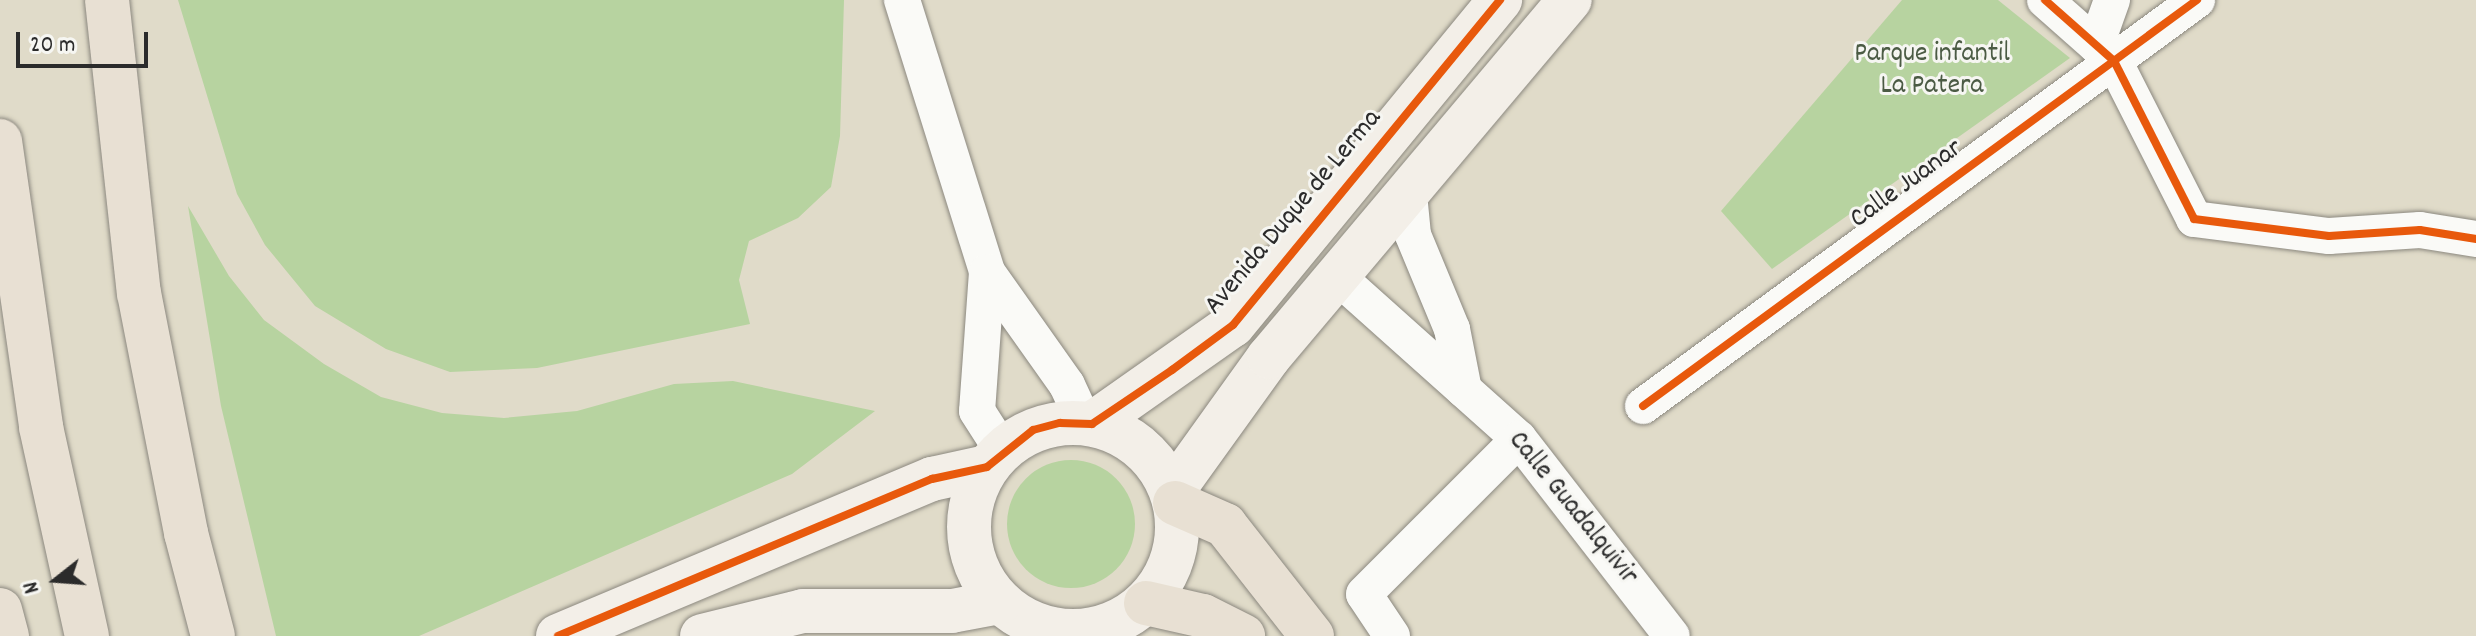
<!DOCTYPE html>
<style>
body{margin:0}
#map{position:relative;width:2476px;height:636px;overflow:hidden;background:#e0dbc9;font-family:Dekko,sans-serif}
div>[style]{position:absolute}
.green>*{inset:0;background:#b7d3a0}
.round{border-radius:50%}
.roads{filter:drop-shadow(0 0 2px #8b887f) drop-shadow(0 0 2px #8b887f)}
.minor>*{height:36px;margin:-18px;padding:0 18px;transform-origin:18px;border-radius:18px;background:#fafaf7}
.secondary>*{height:44px;margin:-22px;padding:0 22px;transform-origin:22px;border-radius:22px;background:#f3efe8}
.secondary>.ring{margin:-22px;padding:0;box-sizing:content-box;background:none;border:44px solid #f3efe8;border-radius:50%}
.motorway>*{height:44px;margin:-22px;padding:0 22px;transform-origin:22px;border-radius:22px;background:#e8e0d3}
.cycleway>*{height:8px;margin:-4px;padding:0 4px;transform-origin:4px;border-radius:4px;background:#e8590c}
span{translate:-50% -50%;white-space:nowrap;text-align:center;line-height:1.15;-webkit-text-stroke:6px #f6f6f2;paint-order:stroke}
.park-label{font-size:28px;color:#4b5b44}
.street-label{font-size:28px;color:#2b2b2b}
.north{position:absolute;left:16px;top:540px;width:80px;height:80px;-webkit-text-stroke:6px #f6f6f2;paint-order:stroke;rotate:253deg;font-size:22px;font-weight:700;line-height:32px;text-align:center;color:#2b2b2b}
.north::after{content:'';display:block;margin:auto;width:28px;height:36px;background:#2b2b2b;clip-path:polygon(50% 0,100% 100%,50% 72%,0 100%)}
.scale{position:absolute;left:16px;top:32px;width:132px;height:36px;box-sizing:border-box;border:4px solid #2b2b2b;border-top:0;padding-left:10px;font-size:24px;line-height:28px;white-space:nowrap;color:#2b2b2b;-webkit-text-stroke:6px #f6f6f2;paint-order:stroke}
</style>
<div id="map">
<div class="green">
<i style="clip-path:polygon(178px 0,844px 0,840px 136px,831px 187px,798px 218px,749px 241px,739px 280px,750px 324px,537px 368px,450px 372px,386px 349px,315px 306px,265px 245px,237px 194px)"></i>
<i style="clip-path:polygon(1902px 0,1998px 0,2070px 58px,1772px 269px,1721px 211px)"></i>
<i style="clip-path:polygon(188px 206px,229px 276px,264px 320px,324px 364px,381px 397px,442px 413px,504px 418px,577px 411px,674px 384px,733px 381px,875px 411px,792px 474px,419px 636px,276px 636px,221px 406px)"></i>
<i class="round" style="left:1007px;top:460px;width:128px;height:128px"></i>
</div>
<div class="roads">
<div class="minor">
<i style="left:902px;top:0;width:285px;rotate:72.6deg"></i>
<i style="left:987px;top:272px;width:138px;rotate:54.7deg"></i>
<i style="left:1067px;top:385px;width:41px;rotate:65.3deg"></i>
<i style="left:2045px;top:0;width:92px;rotate:41.5deg"></i>
<i style="left:2114px;top:61px;width:177px;rotate:63.1deg"></i>
<i style="left:2194px;top:219px;width:136px;rotate:7.2deg"></i>
<i style="left:2329px;top:236px;width:91px;rotate:-3.8deg"></i>
<i style="left:2420px;top:230px;width:57px;rotate:9.1deg"></i>
<i style="left:2096px;top:45px;width:48px;rotate:-70.4deg"></i>
<i style="left:1409px;top:194px;width:41px;rotate:84.4deg"></i>
<i style="left:1413px;top:235px;width:102px;rotate:67.5deg"></i>
<i style="left:1452px;top:329px;width:62px;rotate:78.9deg"></i>
<i style="left:987px;top:272px;width:139px;rotate:94.1deg"></i>
<i style="left:977px;top:411px;width:46px;rotate:57.3deg"></i>
<i style="left:1339px;top:278px;width:241px;rotate:41.8deg"></i>
<i style="left:1519px;top:439px;width:249px;rotate:52.2deg"></i>
<i style="left:1643px;top:406px;width:687px;rotate:-36.24deg"></i>
<i style="left:1392px;top:636px;width:50px;rotate:-123.7deg"></i>
<i style="left:1364px;top:594px;width:219px;rotate:-45deg"></i>
</div>
<div class="secondary">
<i class="ring" style="left:969px;top:423px;width:164px;height:164px"></i>
<i style="left:1092px;top:424px;width:172px;rotate:-35.1deg"></i>
<i style="left:1233px;top:325px;width:421px;rotate:-50.6deg"></i>
<i style="left:1172px;top:492px;width:166px;rotate:-54.3deg"></i>
<i style="left:1269px;top:357px;width:467px;rotate:-49.9deg"></i>
<i style="left:558px;top:636px;width:406px;rotate:-22.8deg"></i>
<i style="left:932px;top:479px;width:56px;rotate:-12.3deg"></i>
<i style="left:702px;top:636px;width:104px;rotate:-13.9deg"></i>
<i style="left:803px;top:611px;width:149px"></i>
<i style="left:952px;top:611px;width:49px;rotate:-10.6deg"></i>
</div>
<div class="motorway">
<i style="left:107px;top:0;width:295px;rotate:83.8deg"></i>
<i style="left:139px;top:293px;width:245px;rotate:78.9deg"></i>
<i style="left:186px;top:533px;width:106px;rotate:75.3deg"></i>
<i style="left:0;top:141px;width:289px;rotate:81.8deg"></i>
<i style="left:41px;top:427px;width:214px;rotate:77.6deg"></i>
<i style="left:1175px;top:503px;width:55px;rotate:23.7deg"></i>
<i style="left:1225px;top:525px;width:141px;rotate:51.9deg"></i>
<i style="left:1146px;top:603px;width:58px;rotate:12.8deg"></i>
<i style="left:1203px;top:616px;width:45px;rotate:26.6deg"></i>
<i style="left:0;top:610px;width:27px;rotate:75deg"></i>
</div>
</div>
<div class="cycleway">
<i style="left:2045px;top:0;width:92px;rotate:41.5deg"></i>
<i style="left:2114px;top:61px;width:177px;rotate:63.1deg"></i>
<i style="left:2194px;top:219px;width:136px;rotate:7.2deg"></i>
<i style="left:2329px;top:236px;width:91px;rotate:-3.8deg"></i>
<i style="left:2420px;top:230px;width:57px;rotate:9.1deg"></i>
<i style="left:1643px;top:406px;width:687px;rotate:-36.24deg"></i>
<i style="left:558px;top:636px;width:406px;rotate:-22.8deg"></i>
<i style="left:932px;top:479px;width:56px;rotate:-12.3deg"></i>
<i style="left:987px;top:467px;width:59px;rotate:-38.8deg"></i>
<i style="left:1033px;top:430px;width:28px;rotate:-15deg"></i>
<i style="left:1060px;top:423px;width:32px;rotate:2deg"></i>
<i style="left:1092px;top:424px;width:97px;rotate:-34deg"></i>
<i style="left:1172px;top:370px;width:76px;rotate:-36.4deg"></i>
<i style="left:1233px;top:325px;width:421px;rotate:-50.6deg"></i>
</div>
<div class="park-label">
<span style="left:1932px;top:71px">Parque infantil<br>La Patera</span>
</div>
<div class="street-label">
<span style="left:1907px;top:185px;rotate:-36deg">Calle Juanar</span>
<span style="left:1294px;top:213px;rotate:-50deg">Avenida Duque de Lerma</span>
<span style="left:1572px;top:509px;rotate:51deg">Calle Guadalquivir</span>
</div>
<div class="north">N</div>
<div class="scale">20 m</div>
</div>
